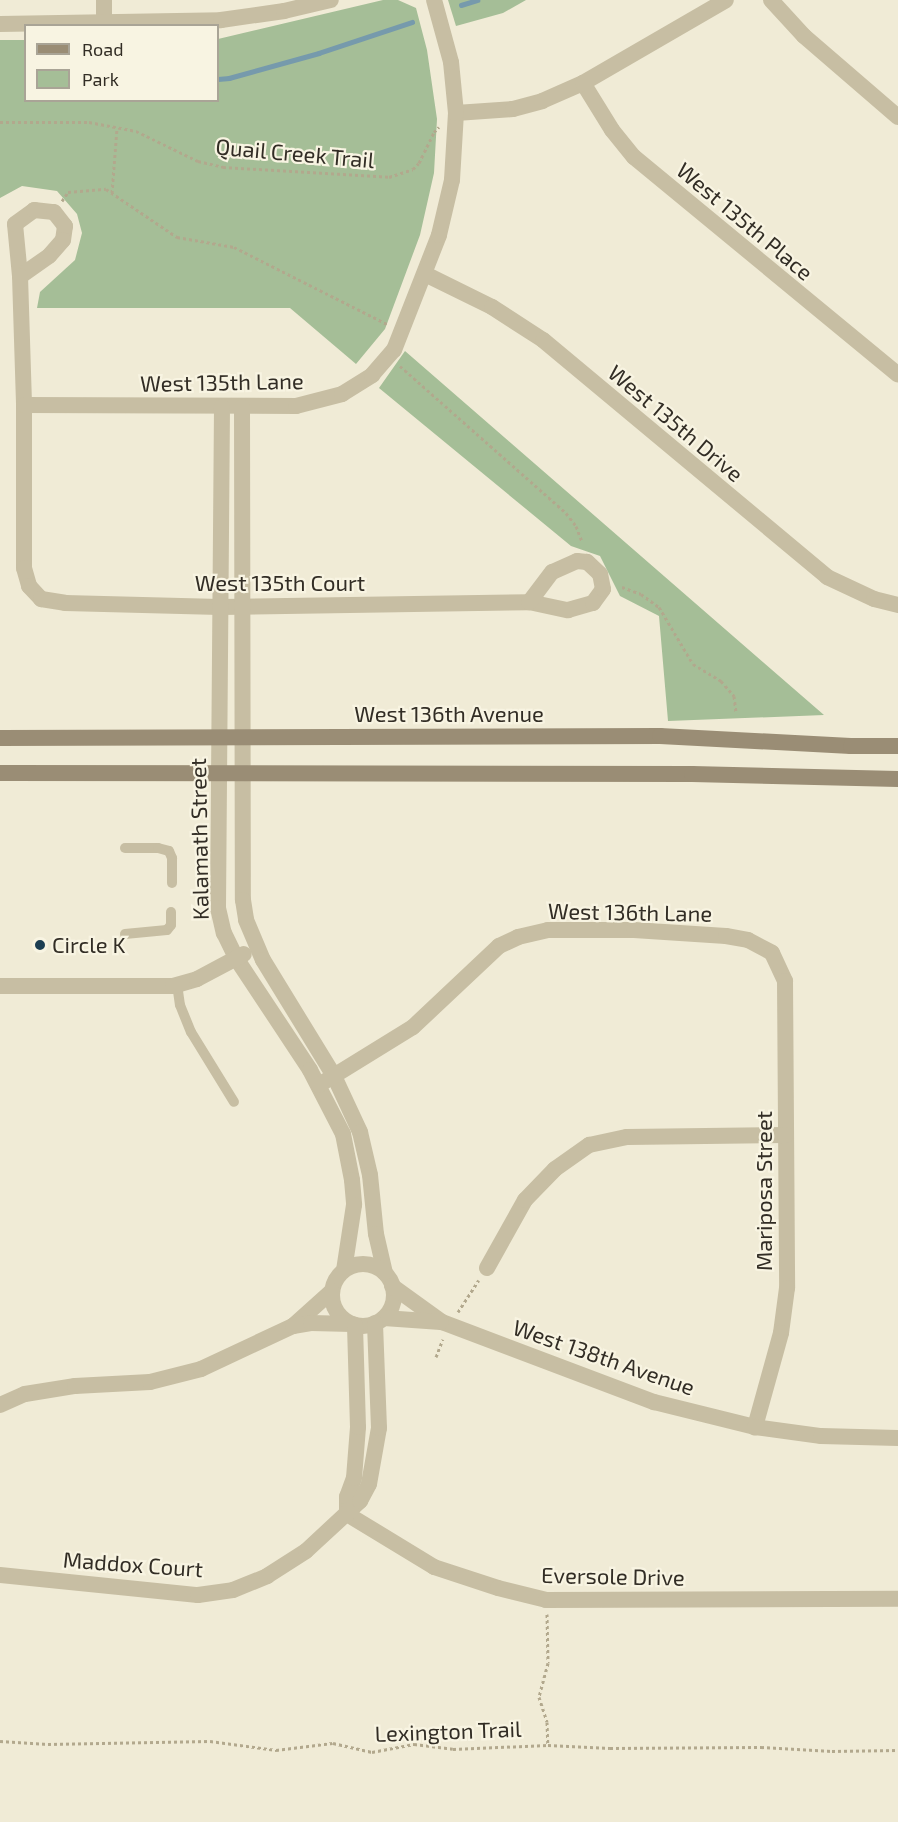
<!DOCTYPE html>
<style>
body{margin:0}
#map{position:relative;width:898px;height:1822px;overflow:hidden;background:#f0ebd6;font-family:"Exo 2",sans-serif}
div>[style]{position:absolute}
.green>*{inset:0;background:#a5be97}
.stream>*{height:4.5px;margin:-2.25px;padding:0 2.25px;transform-origin:2.25px;border-radius:2.25px;background:#769aac}
.path>*{height:3px;margin-top:-1.5px;transform-origin:0;background:repeating-linear-gradient(90deg,#b2a88d 0 3px,transparent 0 6px)}
.service>*{height:10px;margin:-5px;padding:0 5px;transform-origin:5px;border-radius:5px;background:#c7bea3}
.minor>*{height:16px;margin:-8px;padding:0 8px;transform-origin:8px;border-radius:8px;background:#c7bea3}
.minor>.ring{margin:-8px;padding:0;box-sizing:content-box;background:none;border:16px solid #c7bea3;border-radius:50%}
.tertiary>*{height:16px;margin:-8px;padding:0 8px;transform-origin:8px;border-radius:8px;background:#c7bea3}
.secondary>*{height:16px;margin:-8px;padding:0 8px;transform-origin:8px;border-radius:8px;background:#9a8d75}
.dots>*{width:16px;height:16px;translate:-50% -50%;box-sizing:border-box;border:3px solid #f8f4e2;border-radius:50%}
span{translate:-50% -50%;white-space:nowrap;text-align:center;line-height:1.15;-webkit-text-stroke:4.5px #f8f4e2;paint-order:stroke}
.street-label{font-size:22px;color:#322d25}
.poi-label{font-size:22px;color:#322d25}
.left{translate:0 -50%;text-align:left}
.legend{position:absolute;left:24px;top:24px;width:195px;height:78px;box-sizing:border-box;background:#f8f4e2;border:2px solid #a9a496;margin:0;padding:8px 10px;list-style:none;font-size:18px;color:#322d25}
.legend li{display:flex;align-items:center;gap:12px;height:30px}
.legend b{width:30px;border:2px solid #a9a496}
</style>
<div id="map">
<div class="green">
<i style="clip-path:polygon(383px 0,398px 0,416px 8px,427px 50px,437px 119px,434px 173px,420px 235px,385px 329px,356px 364px,290px 308px,37px 308px,40px 292px,75px 260px,82px 233px,77px 214px,57px 191px,22px 186px,0 198px,0 40px,25px 40px,26px 100px,218px 100px,218px 39px)"></i>
<i style="clip-path:polygon(448px 0,526px 0,503px 13px,456px 26px)"></i>
<i style="clip-path:polygon(405px 351px,824px 715px,668px 721px,659px 616px,620px 596px,600px 556px,571px 546px,379px 388px)"></i>
</div>
<div class="stream">
<i style="left:461px;top:5px;width:17px;rotate:-17deg"></i>
<i style="left:218px;top:79px;width:11px;rotate:-5deg"></i>
<i style="left:229px;top:78px;width:93px;rotate:-15.5deg"></i>
<i style="left:319px;top:53px;width:98px;rotate:-18.4deg"></i>
</div>
<div class="path">
<i style="left:0;top:122px;width:89px"></i>
<i style="left:89px;top:122px;width:48px;rotate:10.8deg"></i>
<i style="left:136px;top:131px;width:69px;rotate:25.8deg"></i>
<i style="left:198px;top:161px;width:26px;rotate:13deg"></i>
<i style="left:223px;top:167px;width:166px;rotate:3.4deg"></i>
<i style="left:389px;top:177px;width:25px;rotate:-18deg"></i>
<i style="left:413px;top:169px;width:8px;rotate:-45deg"></i>
<i style="left:419px;top:163px;width:34px;rotate:-64deg"></i>
<i style="left:434px;top:132px;width:7px;rotate:-45deg"></i>
<i style="left:112px;top:193px;width:65px;rotate:-85.6deg"></i>
<i style="left:62px;top:201px;width:11px;rotate:-56deg"></i>
<i style="left:68px;top:192px;width:38px;rotate:-5deg"></i>
<i style="left:106px;top:189px;width:86px;rotate:34.1deg"></i>
<i style="left:177px;top:237px;width:58px;rotate:10deg"></i>
<i style="left:234px;top:247px;width:171px;rotate:26.7deg"></i>
<i style="left:400px;top:366px;width:222px;rotate:41.5deg"></i>
<i style="left:566px;top:513px;width:16px;rotate:52deg"></i>
<i style="left:576px;top:526px;width:17px;rotate:69deg"></i>
<i style="left:622px;top:587px;width:20px;rotate:20deg"></i>
<i style="left:641px;top:594px;width:22px;rotate:36deg"></i>
<i style="left:659px;top:607px;width:66px;rotate:59.2deg"></i>
<i style="left:693px;top:664px;width:33px;rotate:31deg"></i>
<i style="left:721px;top:681px;width:20px;rotate:49deg"></i>
<i style="left:734px;top:696px;width:17px;rotate:83deg"></i>
<i style="left:458px;top:1312px;width:38px;rotate:-57deg"></i>
<i style="left:436px;top:1357px;width:19px;rotate:-69deg"></i>
<i style="left:547px;top:1614px;width:49px;rotate:88.8deg"></i>
<i style="left:548px;top:1663px;width:35px;rotate:105deg"></i>
<i style="left:539px;top:1697px;width:26px;rotate:72deg"></i>
<i style="left:547px;top:1722px;width:23px;rotate:88deg"></i>
<i style="left:0;top:1741px;width:48px;rotate:3.6deg"></i>
<i style="left:48px;top:1744px;width:162px;rotate:-1.1deg"></i>
<i style="left:210px;top:1741px;width:67px;rotate:7.8deg"></i>
<i style="left:276px;top:1750px;width:57px;rotate:-7deg"></i>
<i style="left:333px;top:1743px;width:40px;rotate:13deg"></i>
<i style="left:372px;top:1752px;width:43px;rotate:-10.8deg"></i>
<i style="left:414px;top:1744px;width:39px;rotate:7deg"></i>
<i style="left:453px;top:1749px;width:95px;rotate:-2.4deg"></i>
<i style="left:548px;top:1745px;width:62px;rotate:2.8deg"></i>
<i style="left:610px;top:1748px;width:151px;rotate:-0.4deg"></i>
<i style="left:761px;top:1747px;width:71px;rotate:3.2deg"></i>
<i style="left:832px;top:1751px;width:66px;rotate:-0.9deg"></i>
</div>
<div class="service">
<i style="left:125px;top:848px;width:33px"></i>
<i style="left:158px;top:848px;width:11px;rotate:15deg"></i>
<i style="left:169px;top:851px;width:8px;rotate:67deg"></i>
<i style="left:172px;top:858px;width:25px;rotate:90deg"></i>
<i style="left:125px;top:934px;width:42px;rotate:-5.4deg"></i>
<i style="left:167px;top:930px;width:6px;rotate:-51deg"></i>
<i style="left:171px;top:925px;width:13px;rotate:-90deg"></i>
<i style="left:177px;top:984px;width:21px;rotate:82deg"></i>
<i style="left:180px;top:1005px;width:29px;rotate:68deg"></i>
<i style="left:191px;top:1032px;width:82px;rotate:58.4deg"></i>
</div>
<div class="minor">
<i style="left:104px;top:0;width:24px;rotate:90deg"></i>
<i style="left:771px;top:0;width:49px;rotate:47.5deg"></i>
<i style="left:804px;top:36px;width:124px;rotate:40.8deg"></i>
<i style="left:583px;top:83px;width:55px;rotate:58.3deg"></i>
<i style="left:612px;top:130px;width:35px;rotate:51deg"></i>
<i style="left:634px;top:157px;width:342px;rotate:39.5deg"></i>
<i style="left:456px;top:113px;width:57px;rotate:-4deg"></i>
<i style="left:513px;top:109px;width:30px;rotate:-15deg"></i>
<i style="left:542px;top:101px;width:45px;rotate:-23.7deg"></i>
<i style="left:583px;top:83px;width:165px;rotate:-30.1deg"></i>
<i style="left:425px;top:274px;width:75px;rotate:26.2deg"></i>
<i style="left:492px;top:307px;width:61px;rotate:32.9deg"></i>
<i style="left:543px;top:340px;width:370px;rotate:39.8deg"></i>
<i style="left:827px;top:577px;width:52px;rotate:25.1deg"></i>
<i style="left:874px;top:599px;width:25px;rotate:14deg"></i>
<i style="left:20px;top:276px;width:52px;rotate:-95.5deg"></i>
<i style="left:15px;top:224px;width:24px;rotate:-36deg"></i>
<i style="left:34px;top:210px;width:20px;rotate:6deg"></i>
<i style="left:54px;top:212px;width:18px;rotate:52deg"></i>
<i style="left:65px;top:226px;width:14px;rotate:98deg"></i>
<i style="left:63px;top:240px;width:21px;rotate:131deg"></i>
<i style="left:49px;top:256px;width:35px;rotate:145deg"></i>
<i style="left:20px;top:276px;width:129px;rotate:88.2deg"></i>
<i style="left:24px;top:405px;width:163px;rotate:90deg"></i>
<i style="left:24px;top:568px;width:19px;rotate:74deg"></i>
<i style="left:29px;top:586px;width:18px;rotate:47deg"></i>
<i style="left:41px;top:599px;width:24px;rotate:9deg"></i>
<i style="left:65px;top:603px;width:155px;rotate:1.5deg"></i>
<i style="left:220px;top:607px;width:309px;rotate:-0.9deg"></i>
<i style="left:529px;top:602px;width:40px;rotate:12deg"></i>
<i style="left:568px;top:610px;width:26px;rotate:-16deg"></i>
<i style="left:593px;top:603px;width:17px;rotate:-54deg"></i>
<i style="left:603px;top:589px;width:15px;rotate:-101deg"></i>
<i style="left:600px;top:574px;width:18px;rotate:-137deg"></i>
<i style="left:587px;top:562px;width:10px;rotate:-174deg"></i>
<i style="left:577px;top:561px;width:27px;rotate:156deg"></i>
<i style="left:552px;top:572px;width:38px;rotate:127deg"></i>
<i style="left:24px;top:405px;width:272px;rotate:0.2deg"></i>
<i style="left:296px;top:406px;width:48px;rotate:-14.6deg"></i>
<i style="left:342px;top:394px;width:36px;rotate:-32deg"></i>
<i style="left:372px;top:375px;width:33px;rotate:-49deg"></i>
<i style="left:394px;top:350px;width:123px;rotate:-68.6deg"></i>
<i style="left:439px;top:235px;width:57px;rotate:-76.7deg"></i>
<i style="left:452px;top:180px;width:67px;rotate:-86.6deg"></i>
<i style="left:456px;top:113px;width:51px;rotate:-95.6deg"></i>
<i style="left:451px;top:62px;width:64px;rotate:-105.3deg"></i>
<i style="left:222px;top:407px;width:501px;rotate:90.46deg"></i>
<i style="left:218px;top:908px;width:26px;rotate:77deg"></i>
<i style="left:224px;top:933px;width:28px;rotate:64deg"></i>
<i style="left:236px;top:958px;width:134px;rotate:56.5deg"></i>
<i style="left:310px;top:1070px;width:72px;rotate:62.7deg"></i>
<i style="left:343px;top:1134px;width:47px;rotate:78.9deg"></i>
<i style="left:352px;top:1180px;width:25px;rotate:85deg"></i>
<i style="left:354px;top:1205px;width:66px;rotate:98.7deg"></i>
<i style="left:242px;top:407px;width:493px;rotate:89.9deg"></i>
<i style="left:243px;top:900px;width:20px;rotate:81deg"></i>
<i style="left:246px;top:920px;width:43px;rotate:67deg"></i>
<i style="left:263px;top:960px;width:136px;rotate:58.5deg"></i>
<i style="left:334px;top:1076px;width:62px;rotate:65.1deg"></i>
<i style="left:360px;top:1132px;width:44px;rotate:76.9deg"></i>
<i style="left:370px;top:1175px;width:59px;rotate:84.2deg"></i>
<i style="left:376px;top:1234px;width:40px;rotate:77deg"></i>
<i style="left:0;top:986px;width:173px"></i>
<i style="left:173px;top:986px;width:25px;rotate:-16deg"></i>
<i style="left:197px;top:979px;width:53px;rotate:-28deg"></i>
<i style="left:319px;top:1085px;width:110px;rotate:-31.7deg"></i>
<i style="left:413px;top:1027px;width:118px;rotate:-43.3deg"></i>
<i style="left:499px;top:946px;width:21px;rotate:-25deg"></i>
<i style="left:518px;top:937px;width:31px;rotate:-13deg"></i>
<i style="left:548px;top:930px;width:86px"></i>
<i style="left:634px;top:930px;width:92px;rotate:3.7deg"></i>
<i style="left:726px;top:936px;width:22px;rotate:10deg"></i>
<i style="left:748px;top:940px;width:27px;rotate:28deg"></i>
<i style="left:772px;top:953px;width:31px;rotate:65deg"></i>
<i style="left:785px;top:981px;width:307px;rotate:89.6deg"></i>
<i style="left:787px;top:1288px;width:45px;rotate:97.6deg"></i>
<i style="left:781px;top:1333px;width:98px;rotate:105.5deg"></i>
<i class="ring" style="left:332px;top:1264px;width:46px;height:46px"></i>
<i style="left:487px;top:1268px;width:78px;rotate:-60.8deg"></i>
<i style="left:525px;top:1200px;width:43px;rotate:-45.9deg"></i>
<i style="left:555px;top:1169px;width:42px;rotate:-35.2deg"></i>
<i style="left:589px;top:1145px;width:39px;rotate:-12deg"></i>
<i style="left:627px;top:1137px;width:159px;rotate:-0.7deg"></i>
<i style="left:392px;top:1286px;width:62px;rotate:35.8deg"></i>
<i style="left:442px;top:1322px;width:227px;rotate:20.7deg"></i>
<i style="left:654px;top:1402px;width:104px;rotate:13.9deg"></i>
<i style="left:755px;top:1427px;width:67px;rotate:7.8deg"></i>
<i style="left:821px;top:1436px;width:77px;rotate:1.5deg"></i>
<i style="left:384px;top:1318px;width:57px;rotate:4deg"></i>
<i style="left:293px;top:1326px;width:52px;rotate:-41.9deg"></i>
<i style="left:0;top:1405px;width:27px;rotate:-24deg"></i>
<i style="left:25px;top:1394px;width:51px;rotate:-9.1deg"></i>
<i style="left:75px;top:1386px;width:75px;rotate:-3.1deg"></i>
<i style="left:150px;top:1382px;width:53px;rotate:-14.3deg"></i>
<i style="left:201px;top:1369px;width:102px;rotate:-25.1deg"></i>
<i style="left:293px;top:1326px;width:18px;rotate:-9deg"></i>
<i style="left:311px;top:1323px;width:41px;rotate:1.4deg"></i>
<i style="left:347px;top:1514px;width:102px;rotate:31.3deg"></i>
<i style="left:434px;top:1567px;width:67px;rotate:18.2deg"></i>
<i style="left:498px;top:1588px;width:49px;rotate:14deg"></i>
<i style="left:546px;top:1600px;width:352px;rotate:-0.2deg"></i>
<i style="left:347px;top:1514px;width:17px;rotate:-90deg"></i>
<i style="left:347px;top:1497px;width:20px;rotate:-70deg"></i>
<i style="left:354px;top:1478px;width:51px;rotate:-85.5deg"></i>
<i style="left:358px;top:1427px;width:102px;rotate:-91.7deg"></i>
<i style="left:0;top:1575px;width:199px;rotate:5.8deg"></i>
<i style="left:198px;top:1595px;width:35px;rotate:-8deg"></i>
<i style="left:233px;top:1590px;width:37px;rotate:-22deg"></i>
<i style="left:267px;top:1576px;width:46px;rotate:-32.7deg"></i>
<i style="left:306px;top:1551px;width:74px;rotate:-42.8deg"></i>
<i style="left:360px;top:1501px;width:19px;rotate:-62deg"></i>
<i style="left:369px;top:1484px;width:57px;rotate:-79.9deg"></i>
<i style="left:379px;top:1428px;width:105px;rotate:-92.2deg"></i>
</div>
<div class="tertiary">
<i style="left:0;top:24px;width:221px;rotate:-1deg"></i>
<i style="left:221px;top:20px;width:64px;rotate:-8.1deg"></i>
<i style="left:284px;top:11px;width:48px;rotate:-13.2deg"></i>
</div>
<div class="secondary">
<i style="left:0;top:738px;width:660px;rotate:-0.17deg"></i>
<i style="left:660px;top:736px;width:191px;rotate:3deg"></i>
<i style="left:851px;top:746px;width:47px"></i>
<i style="left:0;top:773px;width:692px;rotate:0.08deg"></i>
<i style="left:692px;top:774px;width:206px;rotate:1.4deg"></i>
</div>
<div class="dots">
<i style="left:40px;top:945px;background:#1c3e52"></i>
</div>
<div class="street-label">
<span style="left:295px;top:153px;rotate:5deg">Quail Creek Trail</span>
<span style="left:745px;top:221px;rotate:40deg">West 135th Place</span>
<span style="left:222px;top:382px;rotate:-1deg">West 135th Lane</span>
<span style="left:676px;top:423px;rotate:40deg">West 135th Drive</span>
<span style="left:280px;top:583px">West 135th Court</span>
<span style="left:449px;top:714px">West 136th Avenue</span>
<span style="left:199px;top:839px;rotate:-91deg">Kalamath Street</span>
<span style="left:630px;top:912px;rotate:1deg">West 136th Lane</span>
<span style="left:764px;top:1191px;rotate:-90deg">Mariposa Street</span>
<span style="left:604px;top:1357px;rotate:19deg">West 138th Avenue</span>
<span style="left:133px;top:1564px;rotate:4deg">Maddox Court</span>
<span style="left:613px;top:1576px;rotate:1deg">Eversole Drive</span>
<span style="left:448px;top:1731px;rotate:-2deg">Lexington Trail</span>
</div>
<div class="poi-label">
<span class="left" style="left:52px;top:945px">Circle K</span>
</div>
<ul class="legend">
<li><b style="height:8px;background:#9a8d75"></b>Road</li>
<li><b style="height:16px;background:#a5be97"></b>Park</li>
</ul>
</div>
